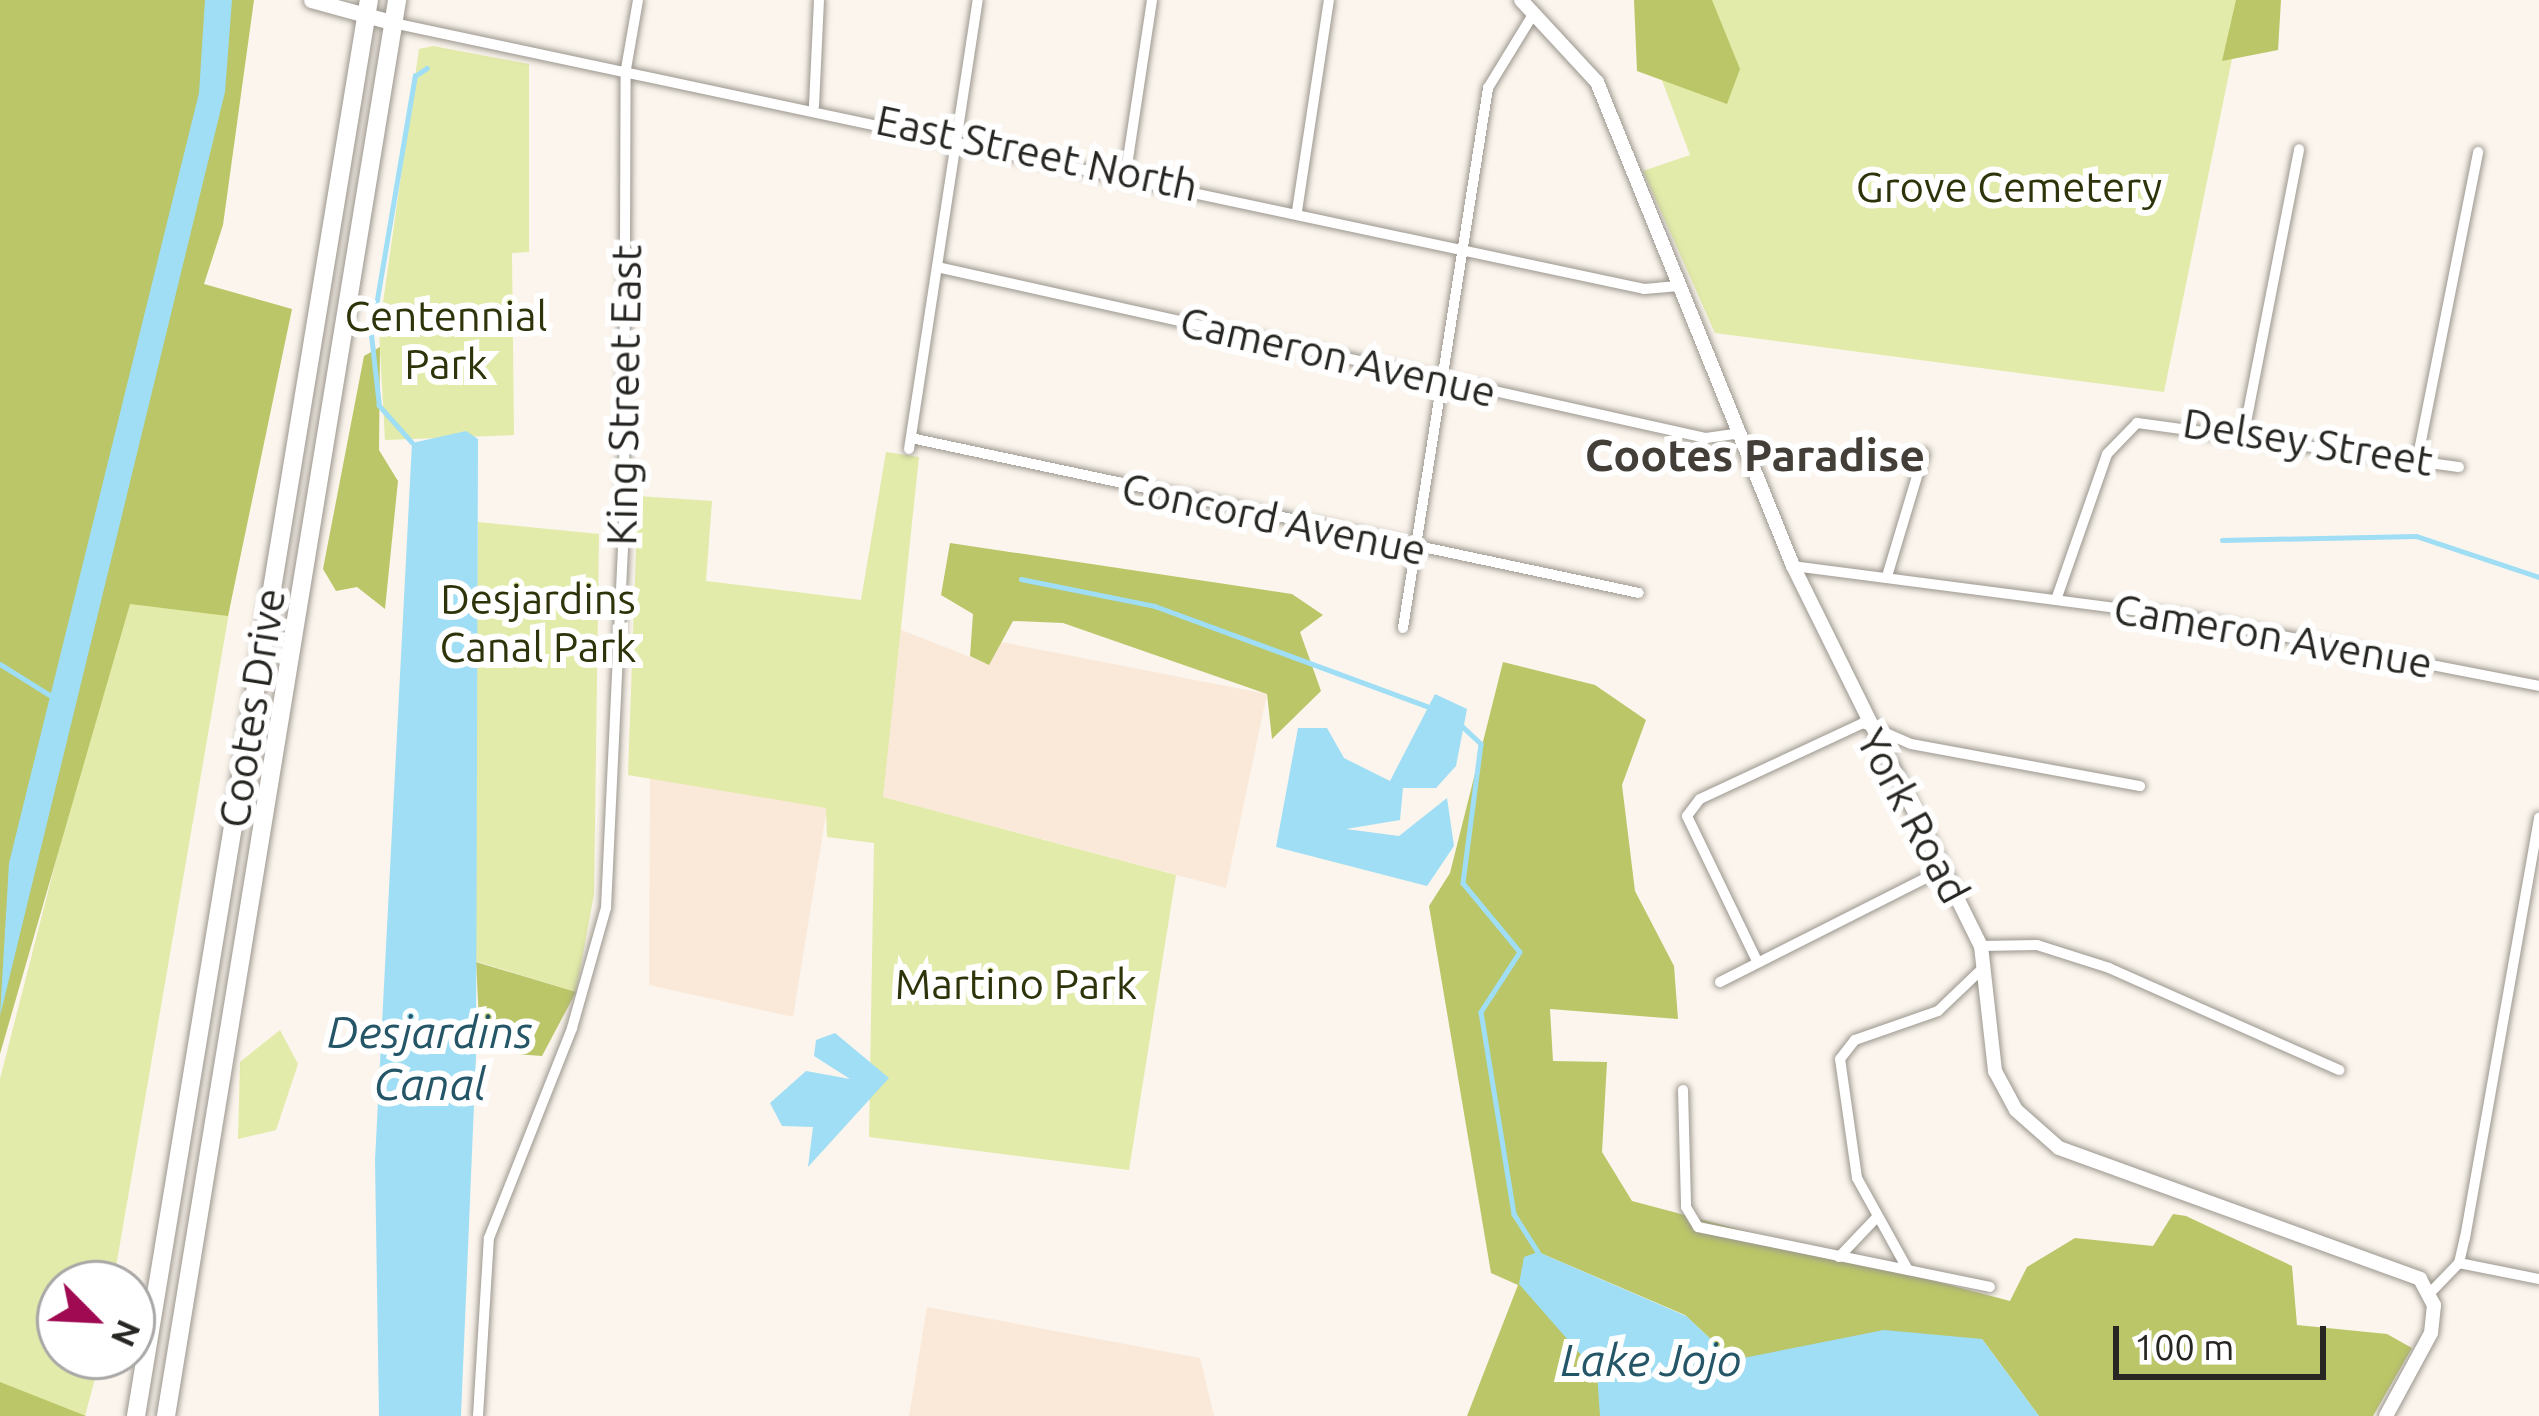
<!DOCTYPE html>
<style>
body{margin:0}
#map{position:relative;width:2539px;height:1416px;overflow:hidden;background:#fbf5ed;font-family:Ubuntu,sans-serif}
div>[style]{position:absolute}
.industrial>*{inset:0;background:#fae9d8}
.green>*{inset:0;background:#e2eba9}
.forest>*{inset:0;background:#bbc668}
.water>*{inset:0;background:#9fdef5}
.stream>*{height:4.5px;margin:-2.25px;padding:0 2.25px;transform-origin:2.25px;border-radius:2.25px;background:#9fdef5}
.roads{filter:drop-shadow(0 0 3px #9b968e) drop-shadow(0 0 3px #9b968e)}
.minor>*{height:10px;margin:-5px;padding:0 5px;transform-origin:5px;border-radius:5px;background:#fff}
.tertiary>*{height:14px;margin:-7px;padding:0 7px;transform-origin:7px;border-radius:7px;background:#fff}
.secondary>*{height:15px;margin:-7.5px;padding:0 7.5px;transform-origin:7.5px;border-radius:7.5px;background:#fff}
.primary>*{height:18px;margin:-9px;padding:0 9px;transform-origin:9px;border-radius:9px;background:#fff}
span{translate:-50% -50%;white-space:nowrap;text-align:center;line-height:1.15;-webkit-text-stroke:12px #fff;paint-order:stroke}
.street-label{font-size:42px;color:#282623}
.park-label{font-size:42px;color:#2f330a}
.neighbourhood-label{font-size:45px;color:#433f38;font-weight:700}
.water-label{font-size:45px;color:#245667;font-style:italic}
.north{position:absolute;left:36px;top:1260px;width:120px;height:120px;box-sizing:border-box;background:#fff;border:3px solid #a9a8a7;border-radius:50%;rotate:114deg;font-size:33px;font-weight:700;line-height:48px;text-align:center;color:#282623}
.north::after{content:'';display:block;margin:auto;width:42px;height:54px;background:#9f0a52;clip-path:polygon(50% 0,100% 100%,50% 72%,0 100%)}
.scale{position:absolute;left:2113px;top:1326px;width:213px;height:54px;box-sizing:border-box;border:6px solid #282623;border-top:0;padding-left:15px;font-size:36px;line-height:42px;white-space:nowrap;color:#282623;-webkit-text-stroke:9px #fff;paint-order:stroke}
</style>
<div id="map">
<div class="industrial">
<i style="clip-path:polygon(899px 629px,988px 664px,1001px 642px,1267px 694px,1226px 888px,883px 797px)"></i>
<i style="clip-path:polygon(650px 775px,827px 808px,793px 1017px,649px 985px)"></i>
<i style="clip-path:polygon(927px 1307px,1200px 1358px,1214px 1416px,909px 1416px)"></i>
</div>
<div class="green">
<i style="clip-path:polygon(1697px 0,2244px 0,2164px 392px,1715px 333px,1643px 171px,1690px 155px,1645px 35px)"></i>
<i style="clip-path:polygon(433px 46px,529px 64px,529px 252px,512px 253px,514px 435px,385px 440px,379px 331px,419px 49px)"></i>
<i style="clip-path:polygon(886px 452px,919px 457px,883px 797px,1176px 875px,1129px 1170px,869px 1137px,874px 843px,827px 837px,826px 808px,628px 775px,638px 496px,712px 501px,706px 581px,861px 600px)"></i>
<i style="clip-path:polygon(478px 522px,599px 534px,594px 894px,576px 992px,472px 960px)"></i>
<i style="clip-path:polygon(124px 595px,231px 601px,113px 1284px,60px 1284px,60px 1356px,101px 1356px,85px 1416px,0 1384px,0 1079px)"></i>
<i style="clip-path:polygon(280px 1030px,298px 1064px,276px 1130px,238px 1139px,240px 1062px)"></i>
</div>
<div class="forest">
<i style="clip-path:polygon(0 0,254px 0,223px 225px,204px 284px,292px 309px,228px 616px,130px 604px,0 1054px)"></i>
<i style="clip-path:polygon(1634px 0,1712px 0,1740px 69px,1727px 104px,1637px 71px)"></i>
<i style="clip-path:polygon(2236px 0,2281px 0,2278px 50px,2222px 61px)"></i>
<i style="clip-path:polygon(380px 347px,379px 450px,398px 481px,385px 609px,357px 587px,336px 591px,323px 569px,364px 356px)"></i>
<i style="clip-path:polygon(950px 543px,1292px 594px,1323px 615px,1300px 632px,1321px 691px,1272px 739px,1267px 694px,1063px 623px,1013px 621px,989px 665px,970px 656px,973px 614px,941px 595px)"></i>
<i style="clip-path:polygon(1503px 662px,1595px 685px,1646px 720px,1622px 785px,1635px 891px,1674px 966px,1678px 1019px,1550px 1009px,1553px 1061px,1607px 1062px,1602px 1152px,1632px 1201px,2010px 1301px,2027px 1267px,2075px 1238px,2153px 1246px,2173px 1214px,2186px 1216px,2292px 1266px,2297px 1325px,2387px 1334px,2412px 1348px,2373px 1416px,2039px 1416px,1982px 1339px,1733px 1360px,1685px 1315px,1538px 1252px,1597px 1373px,1603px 1416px,1467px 1416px,1518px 1285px,1491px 1273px,1429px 906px,1450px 873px)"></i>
<i style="clip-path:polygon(476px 962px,576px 992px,542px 1056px,515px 1054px,503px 1036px,480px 1039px)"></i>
<i style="clip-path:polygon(0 1382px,86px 1416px,0 1416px)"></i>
</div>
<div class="water">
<i style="clip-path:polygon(205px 0,232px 0,225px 92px,0 1016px,9px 863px,199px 93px)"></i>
<i style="clip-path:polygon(466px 431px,478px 439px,476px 1056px,461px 1416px,379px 1416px,375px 1160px,412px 443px)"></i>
<i style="clip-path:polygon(1435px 694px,1467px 709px,1456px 766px,1436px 788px,1403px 788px,1400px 820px,1346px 829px,1399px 836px,1447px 798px,1454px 846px,1427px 886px,1276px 847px,1298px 728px,1327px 728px,1344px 758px,1390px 781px)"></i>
<i style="clip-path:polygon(835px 1033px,889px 1078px,808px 1167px,813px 1127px,782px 1126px,770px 1103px,806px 1071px,850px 1079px,814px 1056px,816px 1040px)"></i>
<i style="clip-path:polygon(1538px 1252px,1686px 1316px,1733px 1360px,1884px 1330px,1982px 1339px,2039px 1416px,1600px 1416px,1597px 1373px,1519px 1284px,1524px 1257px)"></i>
</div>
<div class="stream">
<i style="left:412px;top:443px;width:50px;rotate:-131.7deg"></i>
<i style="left:379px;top:406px;width:71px;rotate:-96.4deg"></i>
<i style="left:371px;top:335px;width:263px;rotate:-80.4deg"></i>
<i style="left:415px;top:76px;width:14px;rotate:-34deg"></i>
<i style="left:2222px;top:540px;width:194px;rotate:-1.2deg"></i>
<i style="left:2416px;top:536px;width:130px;rotate:18.4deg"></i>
<i style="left:1021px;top:579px;width:137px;rotate:11.4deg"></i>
<i style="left:1155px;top:606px;width:290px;rotate:20.2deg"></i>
<i style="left:0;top:664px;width:66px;rotate:32deg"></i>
<i style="left:1462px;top:726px;width:26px;rotate:43deg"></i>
<i style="left:1481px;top:744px;width:140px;rotate:97.4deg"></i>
<i style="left:1463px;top:883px;width:89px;rotate:50.4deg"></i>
<i style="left:1520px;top:952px;width:72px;rotate:123deg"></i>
<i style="left:1481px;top:1012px;width:205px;rotate:80.7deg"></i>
<i style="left:1514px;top:1214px;width:45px;rotate:57.7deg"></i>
</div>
<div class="roads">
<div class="minor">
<i style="left:393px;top:23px;width:1279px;rotate:12deg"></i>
<i style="left:1644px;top:289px;width:37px;rotate:-5deg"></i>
<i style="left:814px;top:106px;width:106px;rotate:-87.3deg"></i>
<i style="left:1126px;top:172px;width:174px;rotate:-81.4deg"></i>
<i style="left:1297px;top:211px;width:213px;rotate:-81.4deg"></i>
<i style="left:937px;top:267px;width:788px;rotate:12.54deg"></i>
<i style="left:1706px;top:438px;width:34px;rotate:-8deg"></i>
<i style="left:2244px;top:433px;width:289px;rotate:-79deg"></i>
<i style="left:911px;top:438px;width:744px;rotate:12.02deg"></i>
<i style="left:909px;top:449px;width:454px;rotate:-81.3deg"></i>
<i style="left:2417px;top:461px;width:315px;rotate:-78.8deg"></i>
<i style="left:1793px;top:566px;width:390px;rotate:7.4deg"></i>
<i style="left:2180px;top:616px;width:366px;rotate:11deg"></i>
<i style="left:1888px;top:573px;width:125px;rotate:-73.3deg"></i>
<i style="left:2057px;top:597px;width:151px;rotate:-70.7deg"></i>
<i style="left:2107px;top:454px;width:43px;rotate:-45.9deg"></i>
<i style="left:2137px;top:423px;width:325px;rotate:7.8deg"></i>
<i style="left:1403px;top:628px;width:547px;rotate:-81.05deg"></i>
<i style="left:1488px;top:88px;width:88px;rotate:-58.5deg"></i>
<i style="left:1981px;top:946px;width:56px;rotate:-1deg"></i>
<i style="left:2037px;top:945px;width:76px;rotate:17.7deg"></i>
<i style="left:2109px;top:968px;width:252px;rotate:23.9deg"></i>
<i style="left:1757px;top:961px;width:161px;rotate:-115.8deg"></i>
<i style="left:1687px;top:816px;width:21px;rotate:-53deg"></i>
<i style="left:1700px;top:799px;width:180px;rotate:-25deg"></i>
<i style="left:1863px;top:723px;width:52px;rotate:23.6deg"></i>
<i style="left:1911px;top:744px;width:233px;rotate:10.4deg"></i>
<i style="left:1720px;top:982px;width:249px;rotate:-26.8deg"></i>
<i style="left:1683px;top:1090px;width:117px;rotate:88.5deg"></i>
<i style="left:1686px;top:1207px;width:23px;rotate:59deg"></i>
<i style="left:1698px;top:1227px;width:298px;rotate:11.6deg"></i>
<i style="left:1839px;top:1257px;width:54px;rotate:-46.5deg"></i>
<i style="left:2459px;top:1263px;width:82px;rotate:11.3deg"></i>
<i style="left:1908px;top:1270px;width:105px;rotate:-119deg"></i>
<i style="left:1857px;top:1178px;width:120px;rotate:-98.1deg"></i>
<i style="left:1840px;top:1059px;width:24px;rotate:-52deg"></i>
<i style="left:1855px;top:1040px;width:88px;rotate:-19.3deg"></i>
<i style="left:1938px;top:1011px;width:62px;rotate:-43.7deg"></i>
<i style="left:2430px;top:1293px;width:42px;rotate:-46deg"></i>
<i style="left:2459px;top:1263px;width:26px;rotate:-77deg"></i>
<i style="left:2465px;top:1238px;width:427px;rotate:-80deg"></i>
<i style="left:478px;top:1416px;width:178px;rotate:-86.5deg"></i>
<i style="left:489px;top:1238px;width:226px;rotate:-68.4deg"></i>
<i style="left:572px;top:1028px;width:125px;rotate:-74.2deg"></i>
<i style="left:606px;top:908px;width:380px;rotate:-87.3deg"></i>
<i style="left:624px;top:528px;width:459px;rotate:-89.8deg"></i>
<i style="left:626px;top:69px;width:70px;rotate:-80.1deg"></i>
</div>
<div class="tertiary">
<i style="left:1521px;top:0;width:112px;rotate:47.2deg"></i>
<i style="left:1597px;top:82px;width:522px;rotate:67.95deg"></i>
<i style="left:1793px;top:566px;width:424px;rotate:63.7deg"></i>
<i style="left:1981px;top:946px;width:126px;rotate:83.6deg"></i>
<i style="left:1995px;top:1071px;width:44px;rotate:61.7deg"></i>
<i style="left:2016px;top:1110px;width:57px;rotate:41.5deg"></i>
<i style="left:2059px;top:1148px;width:384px;rotate:19.9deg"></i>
<i style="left:2420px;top:1279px;width:30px;rotate:62deg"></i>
<i style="left:2434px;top:1305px;width:28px;rotate:96deg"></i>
<i style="left:2431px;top:1333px;width:94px;rotate:118.5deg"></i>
</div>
<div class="secondary">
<i style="left:311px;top:0;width:83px;rotate:15.4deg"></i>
</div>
<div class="primary">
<i style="left:136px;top:1416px;width:1435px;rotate:-80.66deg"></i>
<i style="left:166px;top:1416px;width:1435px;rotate:-80.73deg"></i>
</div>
</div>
<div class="street-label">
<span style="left:1037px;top:153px;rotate:12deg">East Street North</span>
<span style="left:1338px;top:357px;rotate:13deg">Cameron Avenue</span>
<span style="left:624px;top:395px;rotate:-89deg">King Street East</span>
<span style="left:2308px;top:442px;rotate:9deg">Delsey Street</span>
<span style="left:1274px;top:519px;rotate:12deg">Concord Avenue</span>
<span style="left:2273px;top:636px;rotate:10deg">Cameron Avenue</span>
<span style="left:252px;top:708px;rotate:-81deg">Cootes Drive</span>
<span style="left:1913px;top:816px;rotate:62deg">York Road</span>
</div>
<div class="park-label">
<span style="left:2009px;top:187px">Grove Cemetery</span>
<span style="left:446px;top:340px">Centennial<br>Park</span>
<span style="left:538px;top:623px">Desjardins<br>Canal Park</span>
<span style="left:1016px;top:984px">Martino Park</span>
</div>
<div class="neighbourhood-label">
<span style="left:1755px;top:455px">Cootes Paradise</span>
</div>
<div class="water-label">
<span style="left:430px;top:1058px">Desjardins<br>Canal</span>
<span style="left:1651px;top:1360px">Lake Jojo</span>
</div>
<div class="north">N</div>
<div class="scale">100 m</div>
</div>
